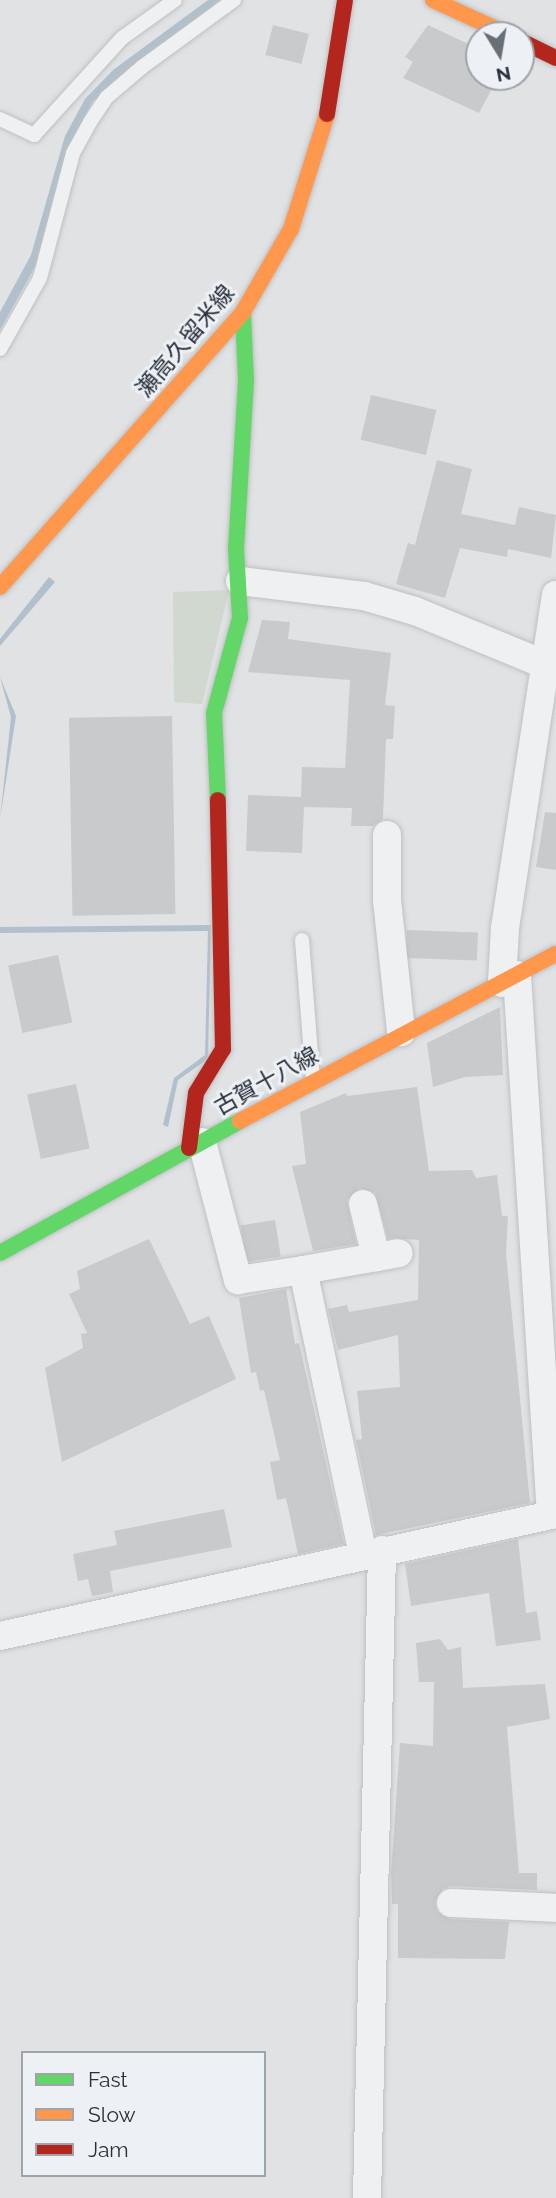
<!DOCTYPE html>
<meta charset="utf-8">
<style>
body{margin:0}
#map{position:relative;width:556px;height:2198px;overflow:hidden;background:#e0e2e4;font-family:Raleway,"Noto Sans JP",sans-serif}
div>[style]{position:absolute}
.green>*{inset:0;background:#d1d8d0}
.water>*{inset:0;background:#b1c0cc}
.building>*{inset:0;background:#c8cacc;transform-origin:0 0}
.roads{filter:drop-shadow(0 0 2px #bec0c2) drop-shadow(0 0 2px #bec0c2)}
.lane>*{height:14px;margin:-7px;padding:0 7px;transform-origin:7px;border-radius:7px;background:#eff0f1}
.street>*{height:28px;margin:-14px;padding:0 14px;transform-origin:14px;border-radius:14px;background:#eff0f1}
.fast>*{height:16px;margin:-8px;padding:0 8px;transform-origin:8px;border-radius:8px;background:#63d668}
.slow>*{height:16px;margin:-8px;padding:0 8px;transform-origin:8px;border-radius:8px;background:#ff974d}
.jam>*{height:16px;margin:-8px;padding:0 8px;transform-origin:8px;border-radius:8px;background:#b3261e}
span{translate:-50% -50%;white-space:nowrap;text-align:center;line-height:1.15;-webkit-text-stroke:6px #edf0f4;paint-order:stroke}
.street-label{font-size:23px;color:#29313b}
.legend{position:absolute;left:21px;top:2051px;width:245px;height:126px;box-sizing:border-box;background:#edf0f4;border:2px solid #9fa4aa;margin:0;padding:9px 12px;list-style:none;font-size:21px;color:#29313b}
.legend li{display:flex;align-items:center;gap:14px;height:35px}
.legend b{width:35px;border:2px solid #9fa4aa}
.north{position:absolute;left:465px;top:21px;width:70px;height:70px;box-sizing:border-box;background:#edf0f4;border:2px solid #9fa4aa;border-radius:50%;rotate:169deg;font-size:19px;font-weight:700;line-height:28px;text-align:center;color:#29313b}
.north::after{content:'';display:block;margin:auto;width:24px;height:32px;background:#696f76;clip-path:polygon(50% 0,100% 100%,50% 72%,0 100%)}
</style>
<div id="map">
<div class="green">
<i style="clip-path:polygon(229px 590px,202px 704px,174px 702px,173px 592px)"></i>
</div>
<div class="water">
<i style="clip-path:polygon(208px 0,220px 0,93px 101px,65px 156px,36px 265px,0 330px,0 312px,31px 255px,65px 136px,85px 99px,113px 70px)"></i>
<i style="clip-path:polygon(49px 577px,55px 582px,0 646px,0 639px)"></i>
<i style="clip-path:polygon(0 677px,16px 716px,0 819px,11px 717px)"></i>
<i style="clip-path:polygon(211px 925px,208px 1059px,178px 1080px,168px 1127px,163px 1125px,174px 1078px,205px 1055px,208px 931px,0 933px,0 927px)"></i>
</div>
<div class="building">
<i style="left:273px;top:25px;width:37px;height:31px;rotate:14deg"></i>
<i style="clip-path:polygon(428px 25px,479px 49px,479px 77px,498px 77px,479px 113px,403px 78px,413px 62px,405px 57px)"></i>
<i style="left:371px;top:395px;width:67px;height:46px;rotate:13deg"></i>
<i style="clip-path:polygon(437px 460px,472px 469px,461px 514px,515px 525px,519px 507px,556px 515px,551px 558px,508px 549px,507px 557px,460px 548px,445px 598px,396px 584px,408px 543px,415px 545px)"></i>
<i style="clip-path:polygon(262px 620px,290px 622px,288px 639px,391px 653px,385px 705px,395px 706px,393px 739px,386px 739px,383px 819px,373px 826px,351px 826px,352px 808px,304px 807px,302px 853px,246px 851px,248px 795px,301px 797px,302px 767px,345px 768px,350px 680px,248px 672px)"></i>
<i style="left:172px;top:716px;width:198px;height:103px;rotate:89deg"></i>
<i style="clip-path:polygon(545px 812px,556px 813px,556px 870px,536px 867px)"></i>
<i style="left:407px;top:930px;width:71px;height:28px;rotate:2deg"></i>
<i style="left:58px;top:955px;width:69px;height:51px;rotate:78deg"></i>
<i style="clip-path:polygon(500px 1007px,503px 1075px,465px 1077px,433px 1087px,427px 1043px)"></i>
<i style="left:76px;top:1084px;width:66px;height:50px;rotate:78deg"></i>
<i style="clip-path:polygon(417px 1087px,429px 1171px,472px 1170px,476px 1178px,497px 1175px,502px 1216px,508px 1216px,506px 1253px,530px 1503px,376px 1535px,356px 1440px,362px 1439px,357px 1391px,400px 1387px,398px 1335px,338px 1350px,328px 1309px,347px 1305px,349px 1312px,418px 1300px,419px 1240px,388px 1238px,375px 1193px,360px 1188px,347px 1200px,356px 1244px,313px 1251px,292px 1166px,306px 1164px,300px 1112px,346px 1093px,347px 1096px)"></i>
<i style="left:275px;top:1220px;width:37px;height:35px;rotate:81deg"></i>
<i style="clip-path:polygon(149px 1239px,190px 1324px,209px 1316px,236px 1379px,62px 1462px,45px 1368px,83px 1348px,81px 1334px,87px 1333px,69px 1294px,80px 1289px,77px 1271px)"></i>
<i style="clip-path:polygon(286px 1289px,295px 1344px,299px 1343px,344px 1544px,298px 1554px,286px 1498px,277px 1500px,270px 1462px,280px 1460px,264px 1390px,260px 1391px,256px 1372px,251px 1373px,239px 1298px)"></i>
<i style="clip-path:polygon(224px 1509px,232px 1547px,110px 1571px,113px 1592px,92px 1596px,88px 1579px,78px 1581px,73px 1554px,117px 1545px,114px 1531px)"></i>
<i style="clip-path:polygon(518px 1539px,526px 1613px,537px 1611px,541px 1640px,496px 1646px,489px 1593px,411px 1606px,405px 1564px)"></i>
<i style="clip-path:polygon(440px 1639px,448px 1650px,461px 1647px,463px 1688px,545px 1684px,550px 1719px,507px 1727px,519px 1873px,537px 1873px,537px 1890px,451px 1886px,443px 1889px,435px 1902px,437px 1911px,450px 1919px,509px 1922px,505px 1959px,398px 1958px,398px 1904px,392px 1904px,391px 1874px,400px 1743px,433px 1746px,434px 1682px,419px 1682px,416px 1643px)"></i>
</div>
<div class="roads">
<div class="lane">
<i style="left:0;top:119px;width:38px;rotate:25deg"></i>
<i style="left:34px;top:135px;width:131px;rotate:-47.8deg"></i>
<i style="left:122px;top:38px;width:65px;rotate:-35.6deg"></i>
<i style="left:0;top:349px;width:81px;rotate:-60.6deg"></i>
<i style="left:40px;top:278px;width:129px;rotate:-75.2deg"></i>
<i style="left:73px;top:153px;width:35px;rotate:-61deg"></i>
<i style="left:90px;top:122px;width:30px;rotate:-56deg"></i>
<i style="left:107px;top:97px;width:46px;rotate:-40.6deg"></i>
<i style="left:142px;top:67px;width:114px;rotate:-36.1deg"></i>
<i style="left:302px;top:940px;width:139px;rotate:85.5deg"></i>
</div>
<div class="street">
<i style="left:240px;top:581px;width:125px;rotate:6.9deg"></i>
<i style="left:364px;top:596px;width:53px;rotate:16.4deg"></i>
<i style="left:415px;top:611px;width:152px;rotate:22.4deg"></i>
<i style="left:387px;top:835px;width:65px;rotate:90deg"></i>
<i style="left:387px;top:900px;width:133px;rotate:83.9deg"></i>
<i style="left:517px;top:975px;width:541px;rotate:86.4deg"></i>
<i style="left:502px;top:983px;width:55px;rotate:-86.9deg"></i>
<i style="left:505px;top:928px;width:337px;rotate:-81.3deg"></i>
<i style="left:202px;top:1142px;width:143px;rotate:75.4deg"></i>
<i style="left:238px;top:1280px;width:66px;rotate:-8.7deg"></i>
<i style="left:303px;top:1270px;width:290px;rotate:78.1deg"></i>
<i style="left:363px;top:1204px;width:55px;rotate:76.2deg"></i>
<i style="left:303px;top:1270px;width:97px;rotate:-10deg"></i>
<i style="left:0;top:1636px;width:569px;rotate:-12.38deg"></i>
<i style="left:451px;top:1903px;width:105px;rotate:2.7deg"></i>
<i style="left:367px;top:2198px;width:648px;rotate:-88.67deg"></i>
</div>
<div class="fast">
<i style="left:218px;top:800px;width:87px;rotate:-92.6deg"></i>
<i style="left:214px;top:713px;width:98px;rotate:-74.7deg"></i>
<i style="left:240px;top:618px;width:69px;rotate:-93.3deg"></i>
<i style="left:236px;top:549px;width:168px;rotate:-86.6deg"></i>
<i style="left:246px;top:381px;width:69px;rotate:-92.5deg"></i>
<i style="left:0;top:1253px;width:274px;rotate:-28.8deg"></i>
</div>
<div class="slow">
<i style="left:433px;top:0;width:84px;rotate:24.7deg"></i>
<i style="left:0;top:587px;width:367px;rotate:-48.5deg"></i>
<i style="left:243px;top:312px;width:96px;rotate:-60deg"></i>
<i style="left:291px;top:229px;width:121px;rotate:-72.6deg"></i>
<i style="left:240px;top:1121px;width:357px;rotate:-27.9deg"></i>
</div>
<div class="jam">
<i style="left:521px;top:41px;width:39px;rotate:26deg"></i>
<i style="left:327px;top:114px;width:115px;rotate:-81deg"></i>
<i style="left:189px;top:1148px;width:55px;rotate:-82.7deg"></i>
<i style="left:196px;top:1093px;width:52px;rotate:-58.5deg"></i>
<i style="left:223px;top:1049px;width:249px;rotate:-91.2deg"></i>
</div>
</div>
<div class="street-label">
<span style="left:185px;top:341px;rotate:-50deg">瀬高久留米線</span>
<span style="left:266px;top:1081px;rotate:-29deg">古賀十八線</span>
</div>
<ul class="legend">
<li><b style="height:9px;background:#63d668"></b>Fast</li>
<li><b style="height:9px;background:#ff974d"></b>Slow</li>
<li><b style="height:9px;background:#b3261e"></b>Jam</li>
</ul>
<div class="north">N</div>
</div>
